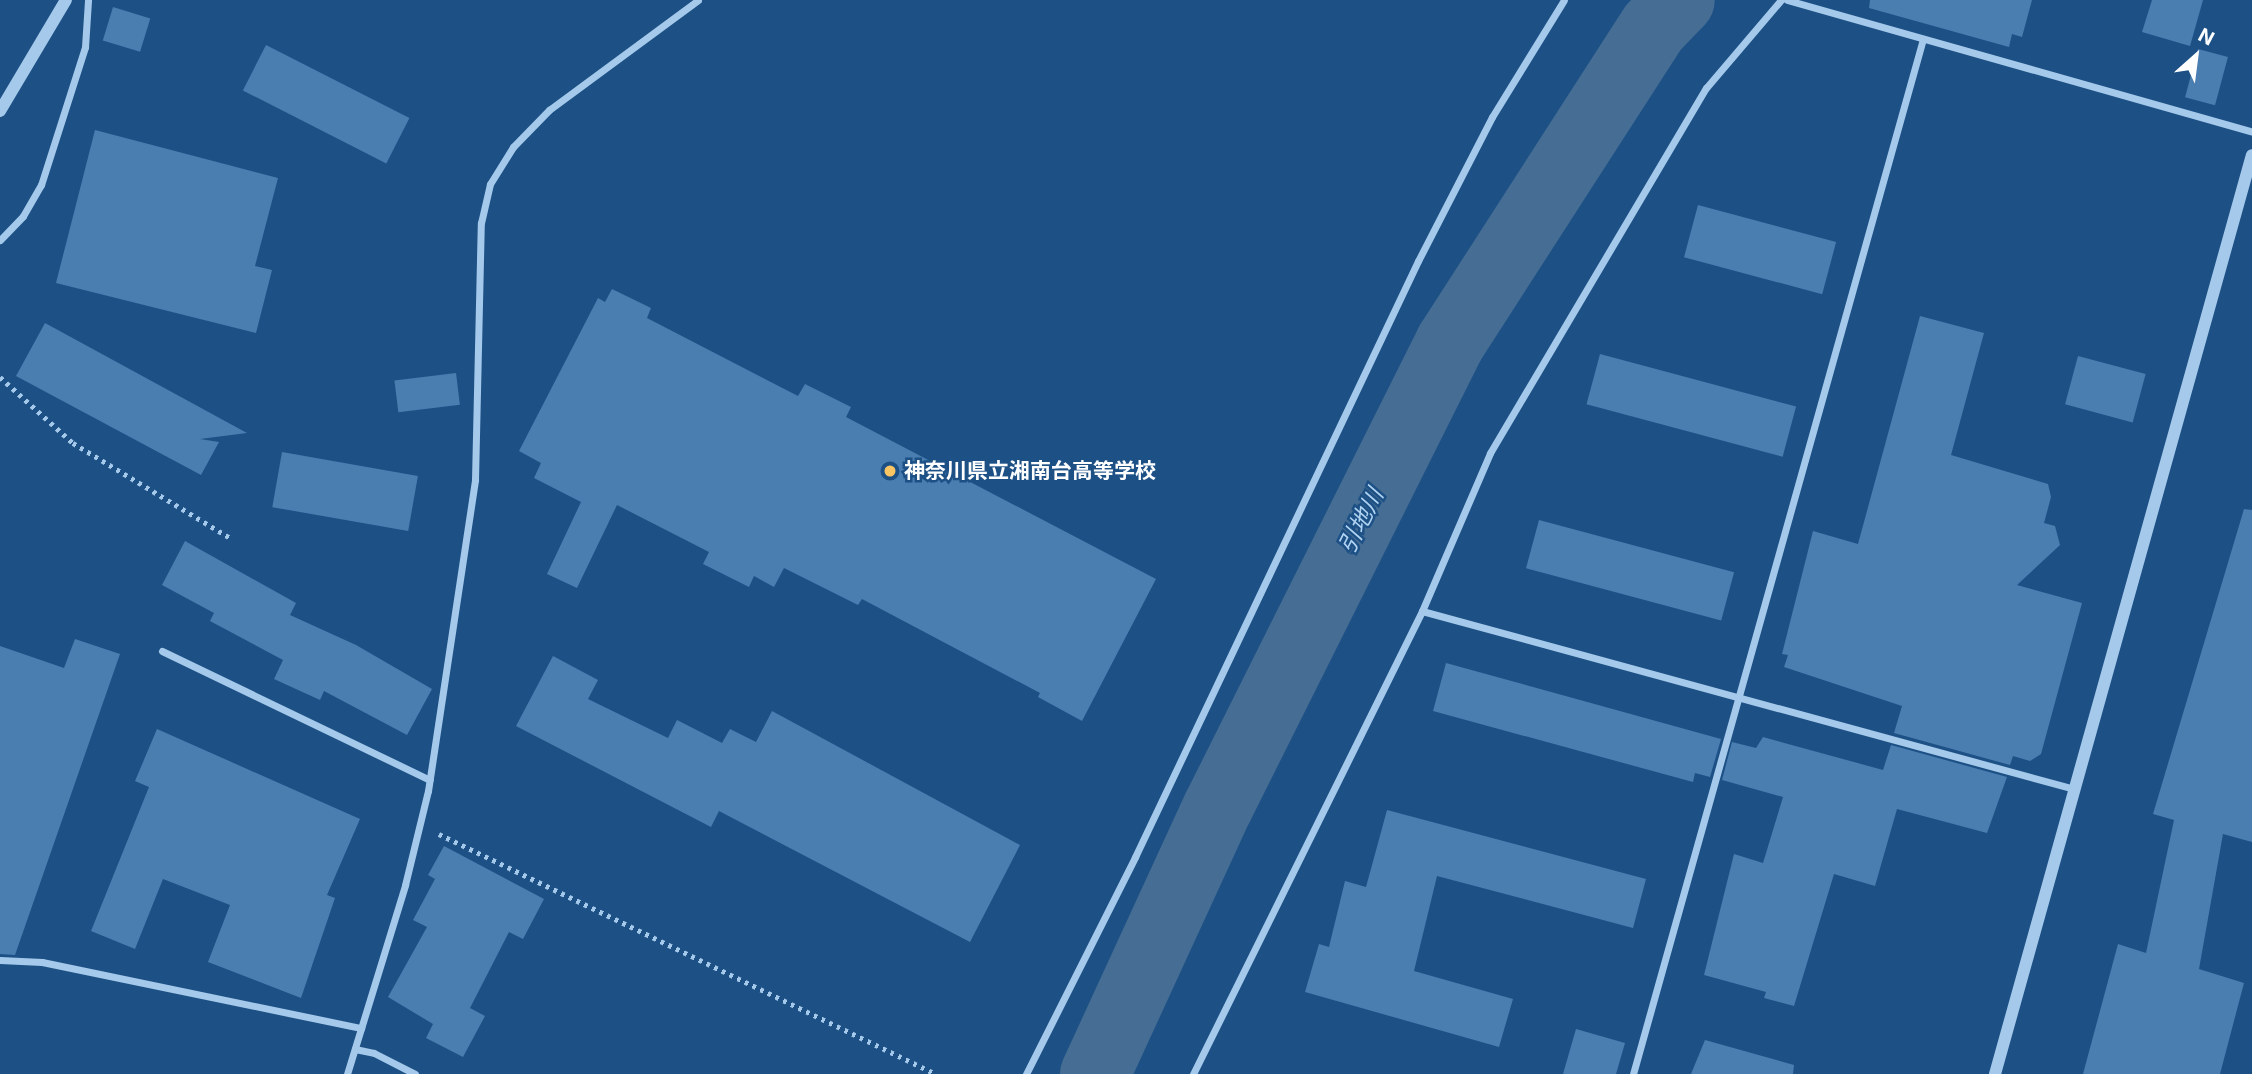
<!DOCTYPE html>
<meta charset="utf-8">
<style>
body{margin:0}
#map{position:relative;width:2252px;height:1074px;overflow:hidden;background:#1d5186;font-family:Inter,"Noto Sans JP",sans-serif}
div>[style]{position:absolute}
.river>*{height:70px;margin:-35px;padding:0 35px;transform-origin:35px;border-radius:35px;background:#466d93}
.building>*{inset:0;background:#4a7eb1;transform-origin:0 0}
.path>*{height:4.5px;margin-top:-2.25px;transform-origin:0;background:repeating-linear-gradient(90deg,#a5c9eb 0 3.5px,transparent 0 8.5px)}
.minor>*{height:7px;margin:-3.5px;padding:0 3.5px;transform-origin:3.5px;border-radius:3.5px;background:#a5c9eb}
.tertiary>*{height:12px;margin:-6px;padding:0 6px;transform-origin:6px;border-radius:6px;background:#a5c9eb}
.dots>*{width:19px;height:19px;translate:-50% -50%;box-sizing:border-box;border:4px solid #1d5186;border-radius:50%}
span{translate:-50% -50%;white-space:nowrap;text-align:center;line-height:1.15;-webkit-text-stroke:5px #1d5186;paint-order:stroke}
.poi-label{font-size:21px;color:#fff;font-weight:700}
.left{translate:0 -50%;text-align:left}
.water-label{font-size:23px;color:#b0d3f2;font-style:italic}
.north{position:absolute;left:2161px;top:21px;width:70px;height:70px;-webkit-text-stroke:5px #1d5186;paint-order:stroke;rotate:28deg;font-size:19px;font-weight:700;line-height:28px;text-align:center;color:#fff}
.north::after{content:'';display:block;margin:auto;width:24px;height:32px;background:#fff;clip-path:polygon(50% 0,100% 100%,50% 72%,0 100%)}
</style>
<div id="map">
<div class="river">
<i style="left:1095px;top:1074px;width:294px;rotate:-65.3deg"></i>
<i style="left:1218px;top:807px;width:519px;rotate:-63.43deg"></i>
<i style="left:1450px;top:343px;width:376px;rotate:-57.2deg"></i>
<i style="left:1654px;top:27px;width:37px;rotate:-46deg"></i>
</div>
<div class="building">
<i style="clip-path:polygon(1870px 0,2032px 0,2022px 37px,2012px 34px,2009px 47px,1869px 8px)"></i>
<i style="clip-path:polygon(2152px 0,2203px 0,2190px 46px,2142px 32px)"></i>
<i style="left:113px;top:7px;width:39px;height:35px;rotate:17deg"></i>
<i style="left:266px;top:45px;width:161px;height:51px;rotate:27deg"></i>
<i style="left:2198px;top:49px;width:31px;height:50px;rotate:15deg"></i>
<i style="clip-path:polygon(95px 130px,278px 178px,255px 266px,272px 270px,256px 333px,56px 283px)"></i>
<i style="left:1698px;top:205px;width:143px;height:54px;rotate:15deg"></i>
<i style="clip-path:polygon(612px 289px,651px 308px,647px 318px,798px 396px,805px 384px,851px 407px,846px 417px,1156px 579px,1082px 721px,1038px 697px,1040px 693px,862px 599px,858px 605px,784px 568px,774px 587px,754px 576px,749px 587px,703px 564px,709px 552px,617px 505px,577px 588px,547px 574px,581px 502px,534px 478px,541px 463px,519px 451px,598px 298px,605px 302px)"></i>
<i style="clip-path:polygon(1920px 316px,1984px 333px,1951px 455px,2048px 484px,2051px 497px,2044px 523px,2055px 526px,2060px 545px,2017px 585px,2082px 603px,2041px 754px,2030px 761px,2013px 756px,2010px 765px,1894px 733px,1902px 706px,1784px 667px,1788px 655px,1782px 654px,1813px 531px,1858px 544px)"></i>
<i style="clip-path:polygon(45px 323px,247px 433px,200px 439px,219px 442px,201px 475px,16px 376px)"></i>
<i style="left:1600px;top:354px;width:203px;height:52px;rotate:15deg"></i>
<i style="left:2078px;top:356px;width:70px;height:50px;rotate:15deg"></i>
<i style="left:456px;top:373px;width:32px;height:62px;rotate:83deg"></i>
<i style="left:282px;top:452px;width:138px;height:56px;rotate:10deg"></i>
<i style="clip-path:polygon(2244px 509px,2252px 510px,2252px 842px,2223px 834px,2199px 969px,2244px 983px,2220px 1074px,2083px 1074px,2118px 944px,2146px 953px,2174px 820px,2153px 814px)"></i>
<i style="left:1539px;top:520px;width:202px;height:50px;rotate:15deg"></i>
<i style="clip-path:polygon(185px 541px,296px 603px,290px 615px,356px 645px,432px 689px,407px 735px,324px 691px,320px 700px,274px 679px,283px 660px,210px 621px,214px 613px,162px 585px)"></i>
<i style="clip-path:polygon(75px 639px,120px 654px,15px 955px,0 954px,0 646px,64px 668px)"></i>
<i style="clip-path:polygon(553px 656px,598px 680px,588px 699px,668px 738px,677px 720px,722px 743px,730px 729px,756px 742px,772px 711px,1020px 845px,970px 942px,719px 811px,711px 827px,516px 726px)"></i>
<i style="clip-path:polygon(1446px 663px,1721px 739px,1710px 777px,1695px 773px,1693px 782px,1433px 711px)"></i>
<i style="clip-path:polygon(157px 729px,360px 819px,327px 895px,335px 898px,301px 998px,208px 962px,230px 905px,163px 879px,135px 949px,91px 931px,149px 787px,135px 781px)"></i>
<i style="clip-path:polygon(1763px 737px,1883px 770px,1891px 745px,2007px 777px,1987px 833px,1897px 809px,1875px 886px,1834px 874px,1794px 1006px,1764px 998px,1766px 992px,1704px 975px,1734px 854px,1763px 863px,1783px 797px,1722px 780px,1732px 742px,1756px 748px)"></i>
<i style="clip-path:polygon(1387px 810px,1646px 879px,1633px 928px,1437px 876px,1414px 971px,1513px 999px,1499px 1047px,1305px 992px,1319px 944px,1329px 947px,1345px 881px,1366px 887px)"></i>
<i style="clip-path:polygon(444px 846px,544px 899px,523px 939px,509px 932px,470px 1008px,485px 1016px,463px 1057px,426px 1038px,433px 1024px,388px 997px,427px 927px,413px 920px,435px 879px,428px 875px)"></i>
<i style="clip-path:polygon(1576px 1029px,1625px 1043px,1616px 1074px,1563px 1074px)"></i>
<i style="clip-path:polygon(1705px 1040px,1794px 1065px,1793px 1074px,1691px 1074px)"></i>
</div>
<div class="path">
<i style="left:0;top:377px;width:98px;rotate:42.1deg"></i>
<i style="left:73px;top:443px;width:186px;rotate:31.1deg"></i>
<i style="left:439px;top:834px;width:552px;rotate:25.78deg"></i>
</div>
<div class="minor">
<i style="left:1787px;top:0;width:483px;rotate:15.8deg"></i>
<i style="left:0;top:240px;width:33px;rotate:-46deg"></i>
<i style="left:23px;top:216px;width:36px;rotate:-60deg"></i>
<i style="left:41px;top:185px;width:145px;rotate:-72.3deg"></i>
<i style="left:85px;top:47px;width:47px;rotate:-86.3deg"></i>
<i style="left:1422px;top:611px;width:673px;rotate:15.26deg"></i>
<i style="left:162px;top:651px;width:297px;rotate:25.7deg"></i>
<i style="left:0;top:960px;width:42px;rotate:2.7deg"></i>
<i style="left:42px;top:962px;width:326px;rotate:11.7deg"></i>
<i style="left:355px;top:1049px;width:19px;rotate:12deg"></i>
<i style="left:374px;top:1053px;width:46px;rotate:27.1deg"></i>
<i style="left:347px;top:1074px;width:198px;rotate:-72.9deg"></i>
<i style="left:405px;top:885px;width:97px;rotate:-76.3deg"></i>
<i style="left:428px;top:791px;width:315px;rotate:-81.4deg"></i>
<i style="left:475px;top:480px;width:257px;rotate:-88.7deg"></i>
<i style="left:481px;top:223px;width:40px;rotate:-77deg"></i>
<i style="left:490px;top:184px;width:44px;rotate:-58.1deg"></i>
<i style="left:513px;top:147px;width:52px;rotate:-45.8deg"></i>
<i style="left:549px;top:110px;width:185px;rotate:-36.4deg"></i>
<i style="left:1026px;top:1074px;width:243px;rotate:-63.3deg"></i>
<i style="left:1135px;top:857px;width:660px;rotate:-64.6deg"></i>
<i style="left:1418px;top:261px;width:162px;rotate:-62.8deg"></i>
<i style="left:1492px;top:117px;width:137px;rotate:-58.4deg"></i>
<i style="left:1193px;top:1074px;width:517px;rotate:-63.68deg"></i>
<i style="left:1422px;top:611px;width:172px;rotate:-66.7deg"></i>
<i style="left:1490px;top:453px;width:424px;rotate:-59.4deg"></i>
<i style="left:1706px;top:88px;width:116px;rotate:-49.6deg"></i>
<i style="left:1633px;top:1074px;width:1075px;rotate:-74.35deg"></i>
</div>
<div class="tertiary">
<i style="left:0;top:111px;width:129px;rotate:-59.3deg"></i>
<i style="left:1995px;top:1074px;width:954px;rotate:-74.38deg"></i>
</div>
<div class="dots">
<i style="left:890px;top:471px;background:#fbc563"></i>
</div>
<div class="poi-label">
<span class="left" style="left:904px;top:471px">神奈川県立湘南台高等学校</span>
</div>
<div class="water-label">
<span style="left:1361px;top:521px;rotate:-63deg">引地川</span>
</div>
<div class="north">N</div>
</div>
